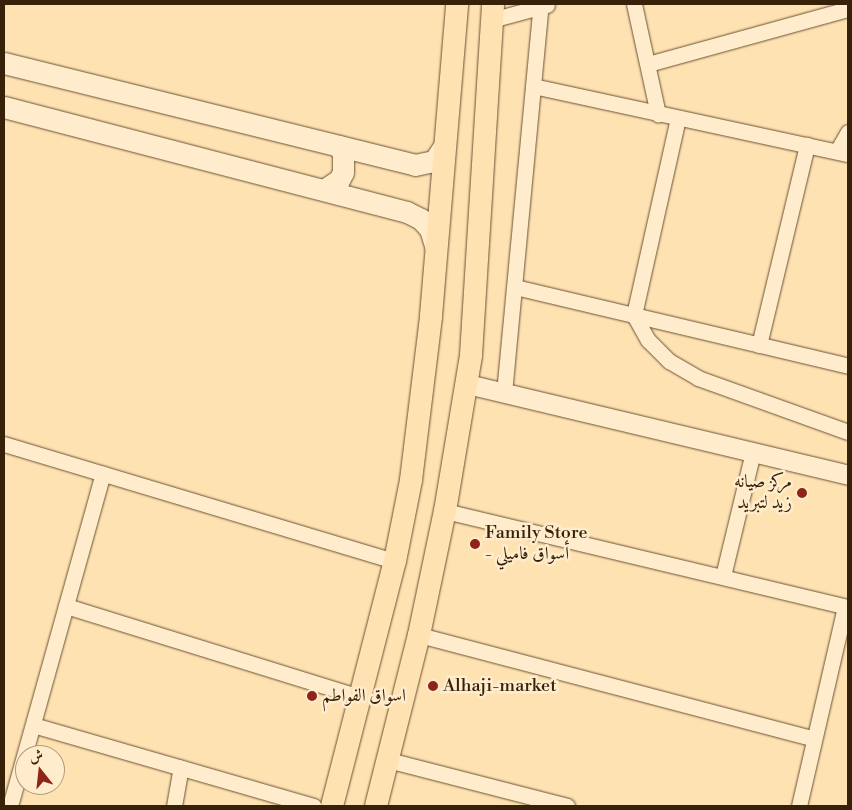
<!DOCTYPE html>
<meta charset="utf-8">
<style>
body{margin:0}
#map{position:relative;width:852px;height:810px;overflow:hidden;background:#ffe2b2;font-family:"Libre Bodoni",Amiri,serif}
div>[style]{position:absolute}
.roads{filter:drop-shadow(0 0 1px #695233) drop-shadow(0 0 1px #695233)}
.minor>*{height:15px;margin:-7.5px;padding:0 7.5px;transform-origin:7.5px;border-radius:7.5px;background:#ffeccd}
.tertiary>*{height:19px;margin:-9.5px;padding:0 9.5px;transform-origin:9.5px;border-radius:9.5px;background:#ffeccd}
.secondary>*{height:21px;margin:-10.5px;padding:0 10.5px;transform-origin:10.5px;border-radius:10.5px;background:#ffeccd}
.primary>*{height:22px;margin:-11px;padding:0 11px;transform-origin:11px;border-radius:11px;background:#ffe2b2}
.dots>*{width:14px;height:14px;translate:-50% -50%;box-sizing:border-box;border:2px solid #ffeccd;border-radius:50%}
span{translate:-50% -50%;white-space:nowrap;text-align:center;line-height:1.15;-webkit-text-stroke:5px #ffeccd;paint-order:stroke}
.poi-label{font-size:18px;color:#372209}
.right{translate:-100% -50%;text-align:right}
.left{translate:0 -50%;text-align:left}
.frame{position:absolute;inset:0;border:5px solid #372209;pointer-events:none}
.north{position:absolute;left:15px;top:745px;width:50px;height:50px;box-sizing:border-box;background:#ffeccd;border:1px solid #af9b7f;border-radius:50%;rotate:344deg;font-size:14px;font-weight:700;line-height:20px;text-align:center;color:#372209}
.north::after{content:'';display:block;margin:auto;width:18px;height:22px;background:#8f2418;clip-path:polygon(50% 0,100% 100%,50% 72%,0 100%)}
</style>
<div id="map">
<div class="roads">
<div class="minor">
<i style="left:634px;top:4px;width:113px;rotate:77.7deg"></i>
<i style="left:491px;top:20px;width:58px;rotate:-15deg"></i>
<i style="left:648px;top:64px;width:207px;rotate:-15.4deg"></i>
<i style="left:533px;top:86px;width:322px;rotate:12.2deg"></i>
<i style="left:678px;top:118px;width:202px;rotate:102.6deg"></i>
<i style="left:634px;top:315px;width:29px;rotate:61deg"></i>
<i style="left:648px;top:340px;width:30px;rotate:45deg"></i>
<i style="left:669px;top:361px;width:34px;rotate:30deg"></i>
<i style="left:698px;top:378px;width:159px;rotate:19.8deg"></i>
<i style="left:837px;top:151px;width:22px;rotate:-60deg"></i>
<i style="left:515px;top:287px;width:342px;rotate:13.3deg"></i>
<i style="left:759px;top:345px;width:206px;rotate:-76.5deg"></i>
<i style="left:504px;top:393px;width:391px;rotate:-84.6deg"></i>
<i style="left:4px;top:444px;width:408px;rotate:16.7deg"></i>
<i style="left:445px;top:511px;width:414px;rotate:13.4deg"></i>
<i style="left:723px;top:576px;width:128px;rotate:-76.4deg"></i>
<i style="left:66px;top:606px;width:308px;rotate:17.2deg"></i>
<i style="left:419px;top:635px;width:407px;rotate:14.7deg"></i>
<i style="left:33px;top:725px;width:292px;rotate:16.1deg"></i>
<i style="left:388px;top:760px;width:185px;rotate:14.4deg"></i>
<i style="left:10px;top:806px;width:345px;rotate:-74.4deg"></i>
<i style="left:174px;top:806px;width:39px;rotate:-80deg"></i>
<i style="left:799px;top:806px;width:204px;rotate:-77deg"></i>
</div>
<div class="tertiary">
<i style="left:467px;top:384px;width:392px;rotate:13.4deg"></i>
</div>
<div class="secondary">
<i style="left:4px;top:63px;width:423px;rotate:13.9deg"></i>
<i style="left:415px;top:165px;width:19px;rotate:-12deg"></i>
<i style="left:434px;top:161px;width:18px;rotate:-56deg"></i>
<i style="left:4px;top:107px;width:416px;rotate:14.6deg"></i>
<i style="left:407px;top:212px;width:16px;rotate:27deg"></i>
<i style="left:421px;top:219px;width:13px;rotate:48deg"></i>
<i style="left:430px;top:229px;width:21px;rotate:73deg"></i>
<i style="left:324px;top:190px;width:18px;rotate:-34deg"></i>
<i style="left:339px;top:180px;width:9px;rotate:-63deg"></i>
<i style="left:343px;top:172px;width:18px;rotate:-90deg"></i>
<i style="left:343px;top:154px;width:9px;rotate:-117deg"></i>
</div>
<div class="primary">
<i style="left:332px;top:806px;width:253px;rotate:-75.6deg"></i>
<i style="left:395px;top:561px;width:83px;rotate:-78.8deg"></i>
<i style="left:411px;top:480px;width:165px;rotate:-83deg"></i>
<i style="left:431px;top:316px;width:313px;rotate:-85.2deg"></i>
<i style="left:376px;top:806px;width:176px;rotate:-75.9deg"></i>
<i style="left:419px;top:635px;width:127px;rotate:-78.2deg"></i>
<i style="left:445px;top:511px;width:158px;rotate:-80.5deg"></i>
<i style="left:471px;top:355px;width:352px;rotate:-86.4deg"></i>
</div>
</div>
<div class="dots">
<i style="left:802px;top:493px;background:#8f2418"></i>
<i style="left:475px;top:544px;background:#8f2418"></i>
<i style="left:433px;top:686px;background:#8f2418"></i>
<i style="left:312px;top:696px;background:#8f2418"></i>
</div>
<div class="poi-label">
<span class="right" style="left:792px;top:493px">مركز صيانه<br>زيد لتبريد</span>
<span class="left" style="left:485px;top:544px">Family Store<br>- أسواق فاميلي</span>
<span class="left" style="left:443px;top:686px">Alhaji-market</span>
<span class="left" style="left:322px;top:696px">اسواق الفواطم</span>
</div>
<div class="frame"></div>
<div class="north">ش</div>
</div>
